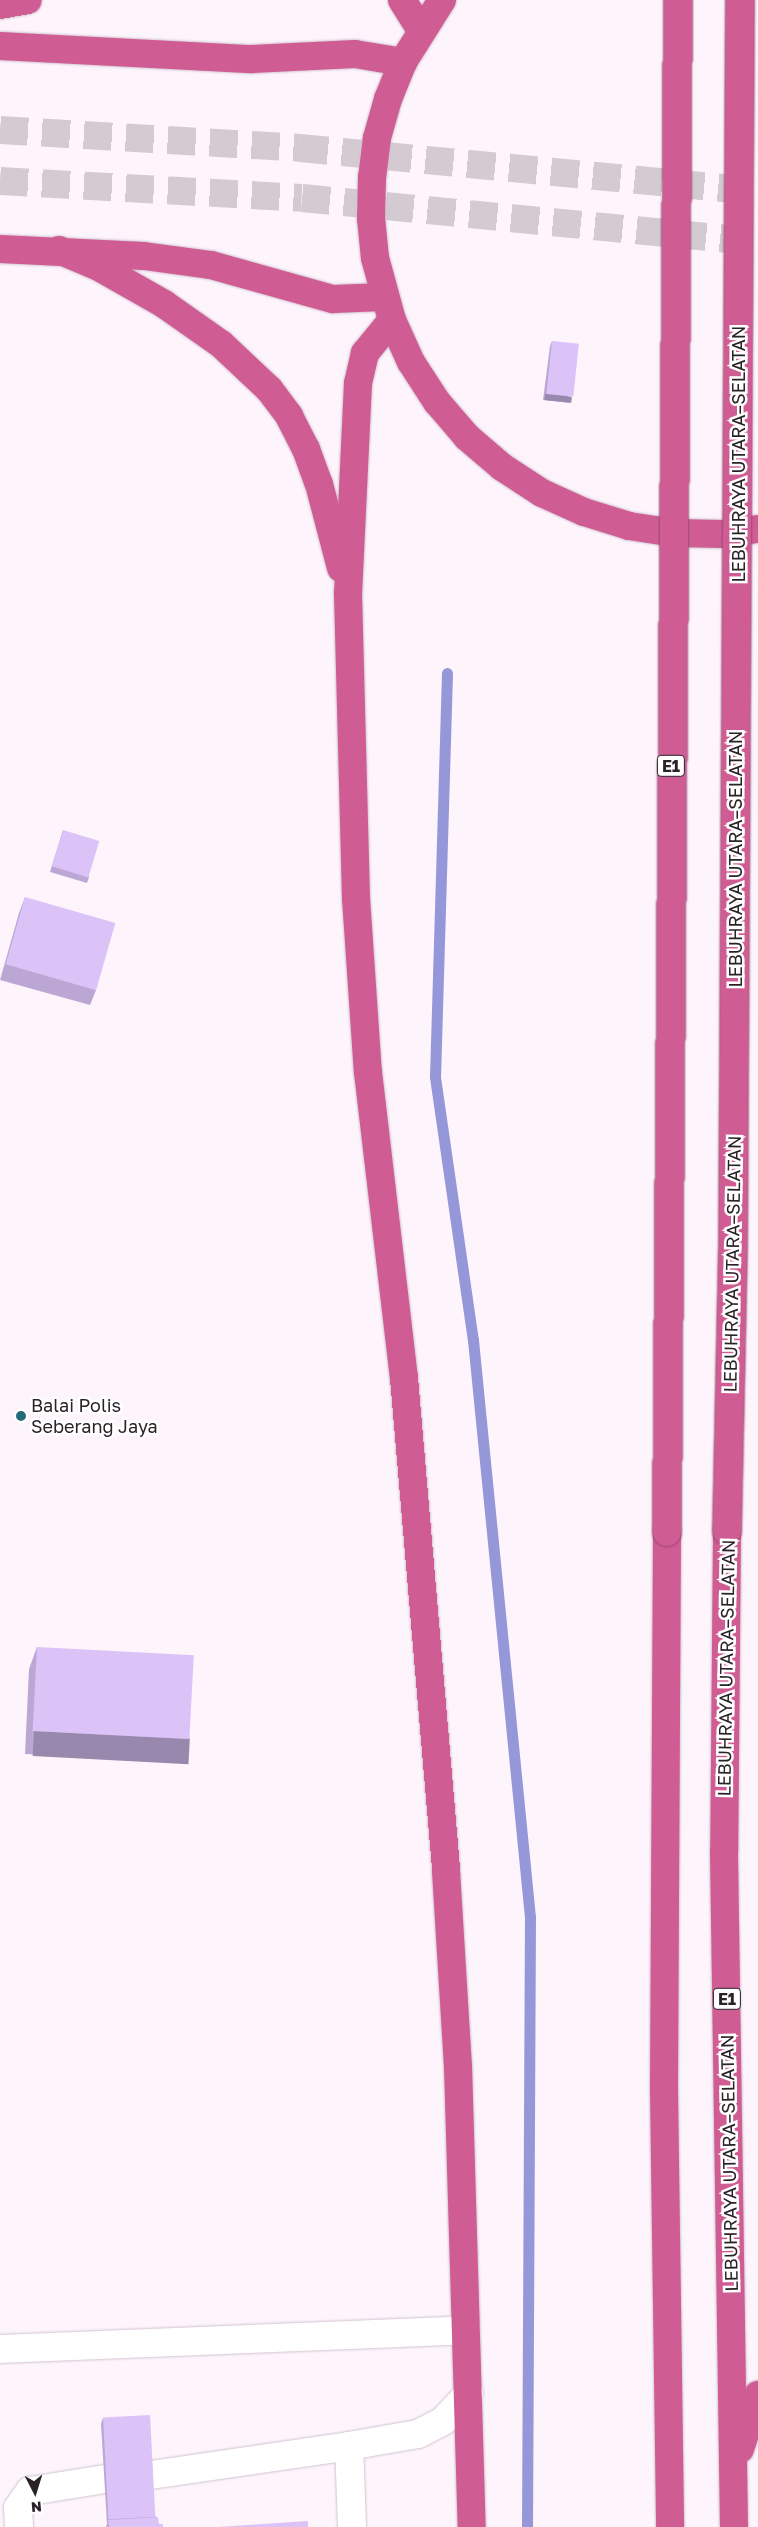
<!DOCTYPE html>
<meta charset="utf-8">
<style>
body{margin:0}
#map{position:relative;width:758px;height:2527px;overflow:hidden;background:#fdf4fc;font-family:"Golos Text",sans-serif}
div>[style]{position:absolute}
.stream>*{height:11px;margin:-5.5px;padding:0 5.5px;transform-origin:5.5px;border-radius:5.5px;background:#9697d9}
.highway-tunnel>*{height:28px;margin-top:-14px;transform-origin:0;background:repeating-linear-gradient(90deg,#d3cad2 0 28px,transparent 0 42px)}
.roads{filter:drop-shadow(0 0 1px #d2c3d0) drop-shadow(0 0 1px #d2c3d0)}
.minor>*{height:28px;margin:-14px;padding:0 14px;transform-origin:14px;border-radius:14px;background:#fff}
.highway>*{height:28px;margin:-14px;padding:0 14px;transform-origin:14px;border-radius:14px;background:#d05c94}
.bridges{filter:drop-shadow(0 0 1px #96486e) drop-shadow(0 0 1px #96486e)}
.highway-bridge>*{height:28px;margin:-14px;padding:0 14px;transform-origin:14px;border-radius:14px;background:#d05c94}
.wall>*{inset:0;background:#bca7d4}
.shaded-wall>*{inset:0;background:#9988ad;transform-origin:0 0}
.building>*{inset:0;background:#dbc2f7;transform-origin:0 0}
.dots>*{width:14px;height:14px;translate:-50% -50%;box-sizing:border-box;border:2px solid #fff;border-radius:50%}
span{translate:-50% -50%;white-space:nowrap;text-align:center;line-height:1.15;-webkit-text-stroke:5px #fff;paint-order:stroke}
.shield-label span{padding:1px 4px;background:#fff;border:1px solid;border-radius:4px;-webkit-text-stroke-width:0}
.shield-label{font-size:16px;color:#292328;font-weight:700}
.street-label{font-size:18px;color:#292328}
.poi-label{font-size:18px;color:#292328}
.left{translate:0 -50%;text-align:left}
.north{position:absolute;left:10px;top:2467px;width:50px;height:50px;-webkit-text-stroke:4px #fff;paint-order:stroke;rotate:175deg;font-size:14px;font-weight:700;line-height:20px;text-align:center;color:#292328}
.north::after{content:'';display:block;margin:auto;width:18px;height:22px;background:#292328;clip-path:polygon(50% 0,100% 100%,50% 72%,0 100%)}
</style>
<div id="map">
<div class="stream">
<i style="left:447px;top:673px;width:404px;rotate:91.7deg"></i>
<i style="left:435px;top:1077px;width:266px;rotate:81.8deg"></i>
<i style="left:473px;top:1340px;width:580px;rotate:84.36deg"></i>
<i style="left:530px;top:1917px;width:610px;rotate:90.28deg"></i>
</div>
<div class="highway-tunnel">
<i style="left:0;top:130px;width:301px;rotate:3.4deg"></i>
<i style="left:300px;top:148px;width:460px;rotate:5.4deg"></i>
<i style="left:0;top:181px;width:302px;rotate:3.2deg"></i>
<i style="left:302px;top:198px;width:458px;rotate:5.5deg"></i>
</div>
<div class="roads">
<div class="minor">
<i style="left:0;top:2349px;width:466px;rotate:-2.3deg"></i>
<i style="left:151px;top:2475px;width:200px;rotate:-8.3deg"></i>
<i style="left:19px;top:2527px;width:19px;rotate:-93deg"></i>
<i style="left:18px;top:2508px;width:21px;rotate:-55deg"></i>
<i style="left:30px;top:2491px;width:76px;rotate:-9.1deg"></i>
<i style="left:352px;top:2527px;width:81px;rotate:-92.1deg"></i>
<i style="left:349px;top:2446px;width:70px;rotate:-9.9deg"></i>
<i style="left:418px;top:2434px;width:28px;rotate:-27deg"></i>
<i style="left:443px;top:2421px;width:38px;rotate:-47deg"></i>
</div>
<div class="highway">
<i style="left:402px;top:0;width:36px;rotate:58deg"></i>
<i style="left:442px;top:0;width:73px;rotate:122.2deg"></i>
<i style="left:403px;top:62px;width:40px;rotate:112deg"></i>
<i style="left:388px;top:99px;width:41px;rotate:105.8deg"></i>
<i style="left:377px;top:138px;width:40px;rotate:97.1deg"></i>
<i style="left:372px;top:178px;width:40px;rotate:91.4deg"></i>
<i style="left:371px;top:218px;width:40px;rotate:84.3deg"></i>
<i style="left:375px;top:258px;width:64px;rotate:74.7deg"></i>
<i style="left:392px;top:320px;width:46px;rotate:65.7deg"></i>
<i style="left:411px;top:362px;width:48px;rotate:57deg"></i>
<i style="left:437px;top:402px;width:46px;rotate:49.4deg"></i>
<i style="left:467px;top:437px;width:46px;rotate:40.6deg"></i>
<i style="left:502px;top:467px;width:48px;rotate:33deg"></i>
<i style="left:542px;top:493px;width:46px;rotate:24.3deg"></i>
<i style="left:584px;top:512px;width:47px;rotate:17.3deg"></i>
<i style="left:629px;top:526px;width:47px;rotate:8.7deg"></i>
<i style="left:675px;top:533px;width:47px;rotate:1.2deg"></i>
<i style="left:722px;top:534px;width:36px;rotate:-8deg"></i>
<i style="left:0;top:5px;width:28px;rotate:-10deg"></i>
<i style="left:0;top:46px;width:252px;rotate:3deg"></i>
<i style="left:252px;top:59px;width:103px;rotate:-2.8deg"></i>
<i style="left:355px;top:54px;width:49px;rotate:9.5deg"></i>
<i style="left:0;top:249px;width:144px;rotate:2.8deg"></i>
<i style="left:144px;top:256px;width:68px;rotate:7.7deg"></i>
<i style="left:211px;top:265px;width:127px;rotate:15.6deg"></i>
<i style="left:333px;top:299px;width:51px;rotate:-2.2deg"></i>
<i style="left:59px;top:250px;width:43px;rotate:23deg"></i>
<i style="left:99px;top:267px;width:75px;rotate:29.6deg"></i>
<i style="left:164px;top:304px;width:70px;rotate:35.1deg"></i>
<i style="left:221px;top:344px;width:66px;rotate:43.2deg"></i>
<i style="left:269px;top:389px;width:34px;rotate:53deg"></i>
<i style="left:289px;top:416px;width:37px;rotate:63deg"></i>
<i style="left:306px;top:449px;width:37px;rotate:70deg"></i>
<i style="left:319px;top:484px;width:87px;rotate:75.3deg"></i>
<i style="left:392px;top:320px;width:43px;rotate:129.3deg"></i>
<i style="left:365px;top:353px;width:31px;rotate:103deg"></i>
<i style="left:358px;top:383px;width:210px;rotate:92.7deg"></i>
<i style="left:348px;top:593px;width:305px;rotate:88.5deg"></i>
<i style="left:356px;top:898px;width:174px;rotate:86.1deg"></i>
<i style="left:368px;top:1072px;width:308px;rotate:83.3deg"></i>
<i style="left:404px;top:1378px;width:495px;rotate:85.1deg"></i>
<i style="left:446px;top:1871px;width:195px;rotate:86.5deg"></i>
<i style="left:458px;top:2066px;width:461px;rotate:88.3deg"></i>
<i style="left:727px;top:1531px;width:321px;rotate:90.5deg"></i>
<i style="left:724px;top:1852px;width:675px;rotate:89.15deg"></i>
<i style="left:667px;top:1532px;width:557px;rotate:90.31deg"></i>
<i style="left:664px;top:2089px;width:438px;rotate:89.2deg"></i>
<i style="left:740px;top:2449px;width:57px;rotate:-71.6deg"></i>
</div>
</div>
<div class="bridges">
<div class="highway-bridge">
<i style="left:727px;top:1531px;width:281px;rotate:-88.8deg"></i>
<i style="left:733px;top:1250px;width:1250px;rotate:-89.68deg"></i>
<i style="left:667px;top:1532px;width:1532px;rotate:-89.59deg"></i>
</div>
</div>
<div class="wall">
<i style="clip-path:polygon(552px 341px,570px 403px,543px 400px,550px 346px)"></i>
<i style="clip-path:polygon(63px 830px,89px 877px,87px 883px,50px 872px)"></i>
<i style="clip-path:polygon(25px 897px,96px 990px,90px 1005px,0 980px,19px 913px)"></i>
<i style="clip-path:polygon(37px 1647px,190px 1738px,182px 1761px,25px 1754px,29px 1669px)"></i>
<i style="clip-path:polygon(103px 2418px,156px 2517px,159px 2524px,163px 2527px,106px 2527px,107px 2524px,101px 2424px)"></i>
</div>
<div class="shaded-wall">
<i style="left:545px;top:394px;width:27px;height:6px;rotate:6deg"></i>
<i style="left:34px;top:1731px;width:156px;height:25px;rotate:3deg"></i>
</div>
<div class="building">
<i style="left:552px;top:341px;width:27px;height:53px;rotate:6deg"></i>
<i style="left:63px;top:830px;width:38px;height:38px;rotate:17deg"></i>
<i style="left:25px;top:897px;width:94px;height:70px;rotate:16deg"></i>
<i style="left:37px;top:1647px;width:157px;height:84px;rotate:3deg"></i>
<i style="left:150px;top:2415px;width:102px;height:47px;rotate:87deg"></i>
<i style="clip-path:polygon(158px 2517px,159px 2524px,163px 2524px,163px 2527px,109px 2527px,108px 2520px)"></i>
<i style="clip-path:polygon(308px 2521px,308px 2527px,218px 2527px)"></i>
</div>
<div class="dots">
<i style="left:21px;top:1416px;background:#246a79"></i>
</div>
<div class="shield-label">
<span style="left:671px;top:766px">E1</span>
<span style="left:727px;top:1999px">E1</span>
</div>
<div class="street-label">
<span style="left:738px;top:454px;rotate:-90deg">LEBUHRAYA UTARA–SELATAN</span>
<span style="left:735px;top:859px;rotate:-90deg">LEBUHRAYA UTARA–SELATAN</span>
<span style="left:732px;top:1264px;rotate:-89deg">LEBUHRAYA UTARA–SELATAN</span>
<span style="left:726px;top:1668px;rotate:-89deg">LEBUHRAYA UTARA–SELATAN</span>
<span style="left:729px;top:2163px;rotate:-91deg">LEBUHRAYA UTARA–SELATAN</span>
</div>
<div class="poi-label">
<span class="left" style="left:31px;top:1416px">Balai Polis<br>Seberang Jaya</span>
</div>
<div class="north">N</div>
</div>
